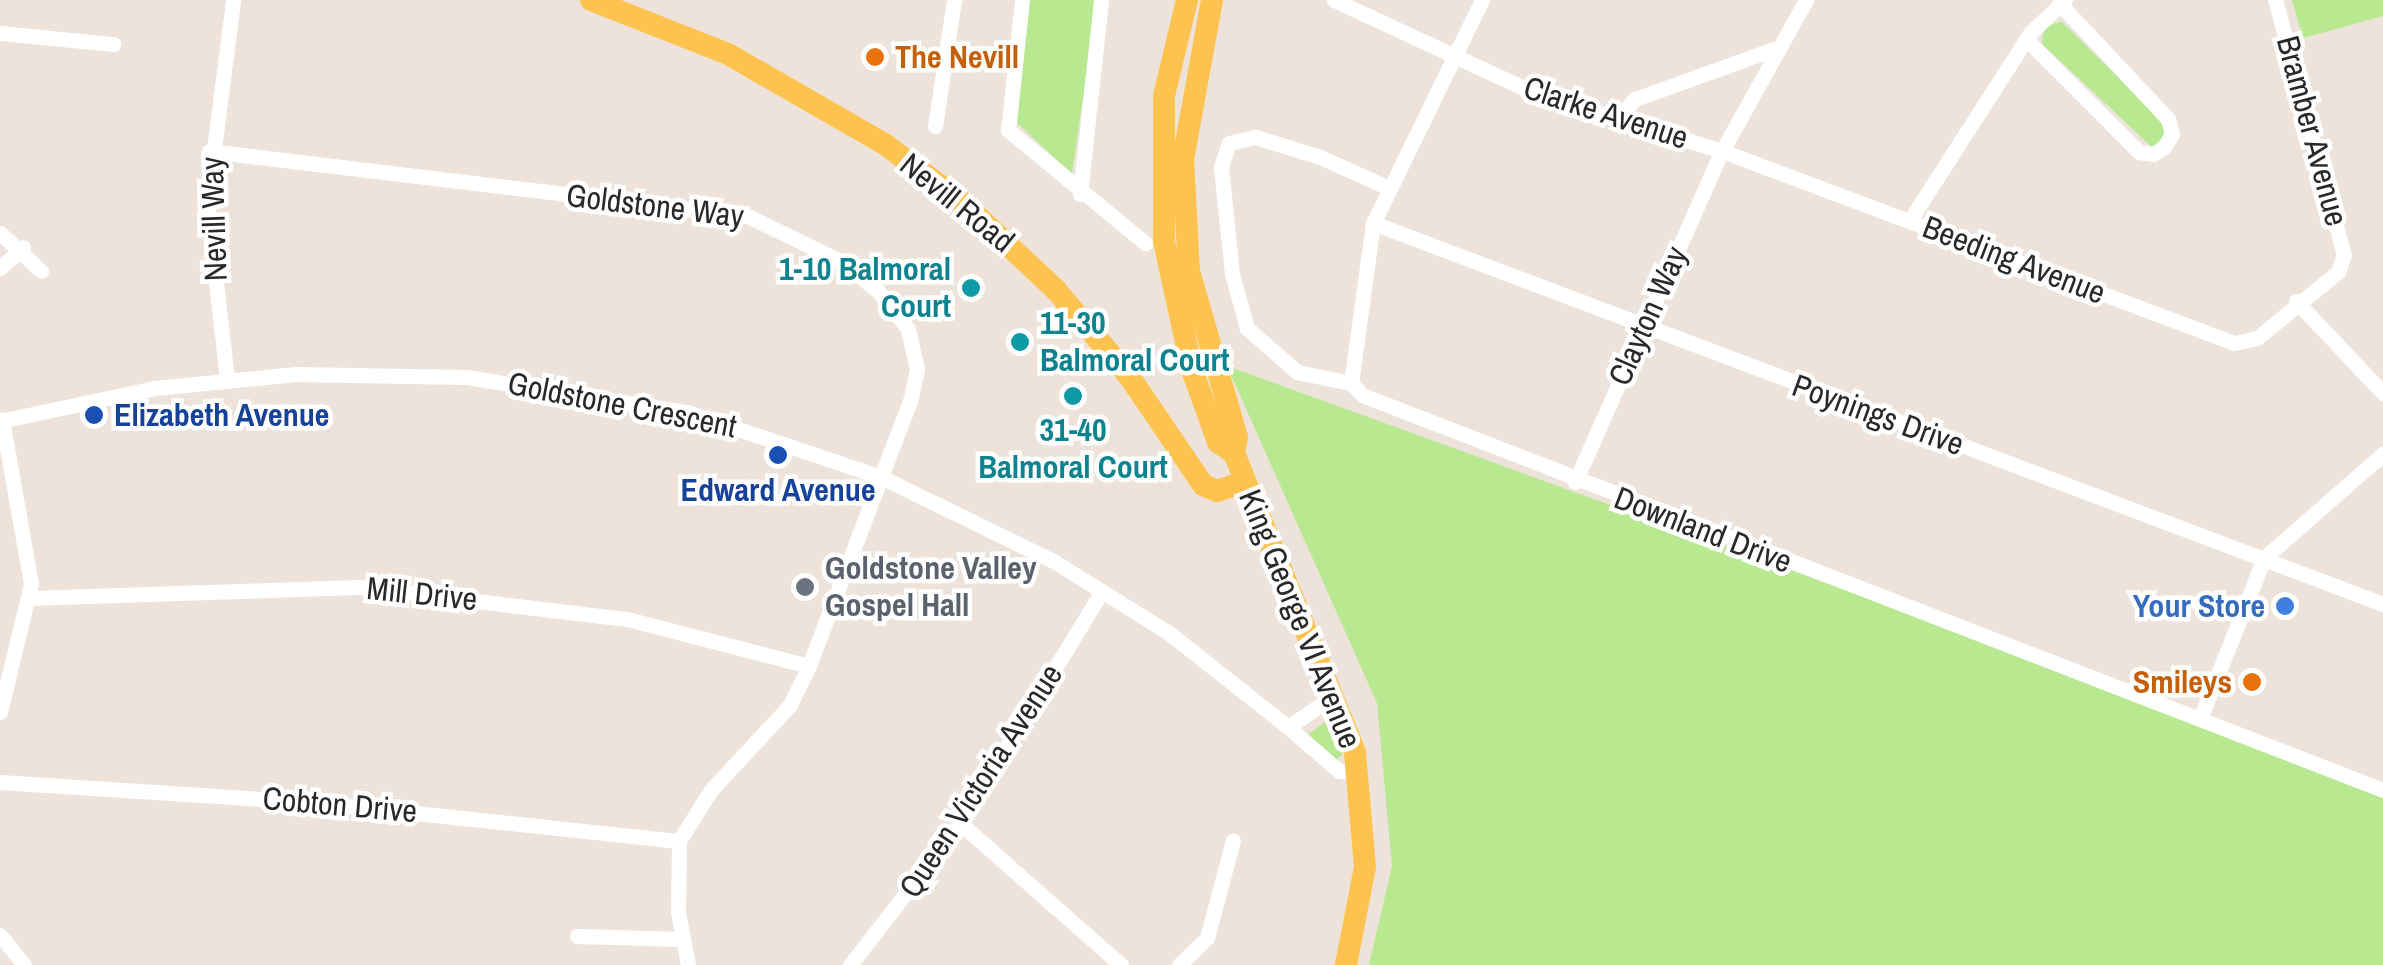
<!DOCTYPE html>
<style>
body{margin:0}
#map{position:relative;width:2383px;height:965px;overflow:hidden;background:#ede3da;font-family:"Archivo Narrow",sans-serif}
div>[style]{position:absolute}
.green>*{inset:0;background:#b8e991}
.minor>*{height:15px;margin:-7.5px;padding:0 7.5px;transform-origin:7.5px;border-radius:7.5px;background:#fff}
.primary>*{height:22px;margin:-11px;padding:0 11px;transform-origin:11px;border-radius:11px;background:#fec34e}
.dots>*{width:28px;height:28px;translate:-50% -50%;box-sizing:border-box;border:5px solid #fff;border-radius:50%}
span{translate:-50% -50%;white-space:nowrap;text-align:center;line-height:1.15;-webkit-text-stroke:9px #fff;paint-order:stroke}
.food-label{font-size:32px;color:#c56008;font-weight:700}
.left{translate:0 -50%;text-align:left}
.right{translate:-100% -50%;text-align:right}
.street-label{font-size:32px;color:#292929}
.culture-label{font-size:32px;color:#0d838f;font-weight:700}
.transit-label{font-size:32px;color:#164399;font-weight:700}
.worship-label{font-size:32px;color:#5b616d;font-weight:700}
.shop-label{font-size:32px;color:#366cbe;font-weight:700}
</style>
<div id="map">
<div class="green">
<i style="clip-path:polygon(1027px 0,1097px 0,1072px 174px,1014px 120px)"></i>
<i style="clip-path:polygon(2292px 0,2383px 0,2383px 16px,2303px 38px)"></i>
<i style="clip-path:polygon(2062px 22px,2164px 122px,2166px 134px,2153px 148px,2042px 44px,2044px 26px)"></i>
<i style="clip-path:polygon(1227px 366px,2383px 785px,2383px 965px,1369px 965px,1392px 866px,1377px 703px)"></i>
<i style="clip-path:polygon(1328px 720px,1342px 754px,1337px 760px,1307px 735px)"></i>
</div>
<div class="minor">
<i style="left:1022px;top:0;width:131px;rotate:96.1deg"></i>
<i style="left:1008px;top:130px;width:178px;rotate:39.5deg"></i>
<i style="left:1334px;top:0;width:216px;rotate:24.9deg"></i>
<i style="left:1530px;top:91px;width:201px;rotate:17.4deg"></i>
<i style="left:1722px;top:151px;width:547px;rotate:20.56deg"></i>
<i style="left:2234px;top:343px;width:24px;rotate:-12deg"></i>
<i style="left:2257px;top:338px;width:104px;rotate:-39.2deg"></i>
<i style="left:2338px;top:272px;width:18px;rotate:-71deg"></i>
<i style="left:2344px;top:255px;width:264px;rotate:-105.1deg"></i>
<i style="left:1482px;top:0;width:248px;rotate:116deg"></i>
<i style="left:1373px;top:223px;width:162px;rotate:97.8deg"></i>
<i style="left:1351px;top:383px;width:16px;rotate:47deg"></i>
<i style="left:1362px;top:395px;width:1095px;rotate:21.15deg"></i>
<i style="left:0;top:33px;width:114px;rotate:5.6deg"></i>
<i style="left:2026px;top:39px;width:160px;rotate:45deg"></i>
<i style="left:2139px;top:152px;width:14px;rotate:8deg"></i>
<i style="left:2153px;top:154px;width:13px;rotate:-32deg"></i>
<i style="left:2164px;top:147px;width:15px;rotate:-58deg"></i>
<i style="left:2172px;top:134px;width:16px;rotate:-105deg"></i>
<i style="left:2168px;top:119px;width:159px;rotate:-133.2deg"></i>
<i style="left:1620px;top:116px;width:23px;rotate:-49deg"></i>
<i style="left:1635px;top:99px;width:148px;rotate:-19.8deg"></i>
<i style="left:935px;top:126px;width:127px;rotate:-81.4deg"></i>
<i style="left:209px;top:151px;width:543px;rotate:6.88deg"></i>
<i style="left:748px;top:216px;width:105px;rotate:26.1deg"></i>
<i style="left:842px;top:262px;width:46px;rotate:38.9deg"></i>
<i style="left:878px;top:291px;width:48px;rotate:51.7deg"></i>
<i style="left:908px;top:329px;width:41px;rotate:77.3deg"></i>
<i style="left:917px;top:369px;width:33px;rotate:102deg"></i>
<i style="left:910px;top:401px;width:284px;rotate:110.9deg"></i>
<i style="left:809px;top:666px;width:43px;rotate:116deg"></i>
<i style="left:790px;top:705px;width:116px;rotate:132.9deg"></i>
<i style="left:711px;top:790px;width:60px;rotate:122.1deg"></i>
<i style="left:679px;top:841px;width:71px;rotate:90.8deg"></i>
<i style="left:678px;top:912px;width:54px;rotate:79.3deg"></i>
<i style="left:1080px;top:194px;width:195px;rotate:-83.8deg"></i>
<i style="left:1910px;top:220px;width:222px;rotate:-57.3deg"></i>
<i style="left:2030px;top:33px;width:48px;rotate:-43.3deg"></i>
<i style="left:1373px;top:223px;width:1079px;rotate:20.67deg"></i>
<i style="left:0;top:233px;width:56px;rotate:42.8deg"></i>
<i style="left:0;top:268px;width:31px;rotate:-42deg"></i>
<i style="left:2296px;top:301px;width:127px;rotate:46.6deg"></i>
<i style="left:227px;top:379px;width:176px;rotate:-96.5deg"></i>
<i style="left:207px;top:204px;width:206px;rotate:-82.7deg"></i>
<i style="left:1351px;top:383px;width:55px;rotate:-168.5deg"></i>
<i style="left:1297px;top:372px;width:67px;rotate:-138.7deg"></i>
<i style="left:1247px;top:328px;width:56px;rotate:-105.5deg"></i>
<i style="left:1232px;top:274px;width:108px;rotate:-95.9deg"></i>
<i style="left:1221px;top:167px;width:25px;rotate:-72deg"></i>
<i style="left:1229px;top:143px;width:27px;rotate:-13deg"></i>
<i style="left:1255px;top:137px;width:68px;rotate:17.1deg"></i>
<i style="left:1320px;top:157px;width:73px;rotate:24.1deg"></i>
<i style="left:0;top:421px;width:158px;rotate:-12deg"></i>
<i style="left:155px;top:388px;width:141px;rotate:-5.7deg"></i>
<i style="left:295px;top:374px;width:171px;rotate:1deg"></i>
<i style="left:466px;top:377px;width:224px;rotate:9deg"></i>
<i style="left:687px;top:412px;width:205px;rotate:18.5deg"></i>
<i style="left:881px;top:477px;width:194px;rotate:26deg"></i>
<i style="left:1055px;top:562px;width:134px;rotate:31.9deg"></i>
<i style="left:1169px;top:633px;width:152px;rotate:38.3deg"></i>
<i style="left:1288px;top:727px;width:57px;rotate:-34.2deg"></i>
<i style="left:1575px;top:482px;width:362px;rotate:-66.1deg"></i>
<i style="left:1722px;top:151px;width:173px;rotate:-60.9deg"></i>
<i style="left:29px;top:598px;width:329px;rotate:-1.9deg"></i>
<i style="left:358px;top:587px;width:271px;rotate:6.8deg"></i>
<i style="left:627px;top:619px;width:188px;rotate:14.5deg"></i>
<i style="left:0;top:712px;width:132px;rotate:-76.4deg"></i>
<i style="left:31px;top:584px;width:167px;rotate:-100deg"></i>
<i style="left:2200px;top:719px;width:173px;rotate:-68.3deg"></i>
<i style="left:2264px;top:558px;width:158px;rotate:-41.2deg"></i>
<i style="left:1288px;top:727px;width:67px;rotate:40.8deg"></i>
<i style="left:1339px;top:771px;width:20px;rotate:6deg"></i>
<i style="left:0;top:782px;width:323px;rotate:3.7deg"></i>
<i style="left:322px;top:803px;width:359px;rotate:6.1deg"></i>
<i style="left:960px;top:823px;width:215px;rotate:41.4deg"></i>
<i style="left:0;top:935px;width:38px;rotate:51deg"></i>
<i style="left:577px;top:936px;width:105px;rotate:1.6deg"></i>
<i style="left:850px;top:965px;width:180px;rotate:-52.2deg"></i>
<i style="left:960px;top:823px;width:272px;rotate:-58.5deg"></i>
<i style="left:1179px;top:965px;width:39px;rotate:-44deg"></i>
<i style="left:1207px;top:938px;width:101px;rotate:-75.1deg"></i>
</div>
<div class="primary">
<i style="left:591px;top:0;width:147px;rotate:21.5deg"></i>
<i style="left:728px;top:54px;width:182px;rotate:29.9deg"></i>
<i style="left:886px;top:145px;width:95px;rotate:36.9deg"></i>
<i style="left:962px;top:202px;width:129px;rotate:43.1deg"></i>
<i style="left:1056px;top:290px;width:113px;rotate:49.7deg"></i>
<i style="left:1129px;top:376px;width:132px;rotate:55.8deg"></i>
<i style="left:1203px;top:485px;width:15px;rotate:23deg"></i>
<i style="left:1217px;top:491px;width:29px;rotate:-18deg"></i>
<i style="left:1187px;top:0;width:99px;rotate:103.5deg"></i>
<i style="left:1164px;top:96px;width:145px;rotate:90deg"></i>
<i style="left:1164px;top:241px;width:132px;rotate:77.8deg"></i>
<i style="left:1192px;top:370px;width:77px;rotate:70.1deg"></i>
<i style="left:1218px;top:442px;width:19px;rotate:35deg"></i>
<i style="left:1212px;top:0;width:162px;rotate:100.3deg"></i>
<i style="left:1183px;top:159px;width:112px;rotate:86.9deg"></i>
<i style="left:1189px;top:271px;width:173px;rotate:73.9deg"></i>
<i style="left:1237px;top:437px;width:16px;rotate:101deg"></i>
<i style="left:1234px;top:453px;width:323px;rotate:68deg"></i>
<i style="left:1355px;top:753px;width:114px;rotate:85deg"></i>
<i style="left:1365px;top:867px;width:100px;rotate:101deg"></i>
</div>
<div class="dots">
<i style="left:875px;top:57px;background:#e8710a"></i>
<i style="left:971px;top:288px;background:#0f9aa8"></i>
<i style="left:1020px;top:342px;background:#0f9aa8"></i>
<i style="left:1073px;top:396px;background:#0f9aa8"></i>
<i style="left:94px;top:415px;background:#1a4fb4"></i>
<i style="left:778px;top:455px;background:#1a4fb4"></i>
<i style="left:805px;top:587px;background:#6b7280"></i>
<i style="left:2285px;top:606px;background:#3f7fe0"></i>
<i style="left:2252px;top:682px;background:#e8710a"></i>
</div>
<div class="food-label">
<span class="left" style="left:895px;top:57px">The Nevill</span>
<span class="right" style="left:2232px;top:682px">Smileys</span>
</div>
<div class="street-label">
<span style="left:1606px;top:113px;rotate:18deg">Clarke Avenue</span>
<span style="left:2312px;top:131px;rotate:75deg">Bramber Avenue</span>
<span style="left:957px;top:203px;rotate:39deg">Nevill Road</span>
<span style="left:655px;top:206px;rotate:7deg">Goldstone Way</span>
<span style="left:214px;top:219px;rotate:-92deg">Nevill Way</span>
<span style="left:2014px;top:260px;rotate:21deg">Beeding Avenue</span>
<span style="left:1648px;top:316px;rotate:-66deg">Clayton Way</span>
<span style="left:622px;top:405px;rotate:11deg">Goldstone Crescent</span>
<span style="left:1878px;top:415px;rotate:20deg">Poynings Drive</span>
<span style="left:1703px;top:530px;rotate:21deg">Downland Drive</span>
<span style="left:422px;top:594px;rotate:6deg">Mill Drive</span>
<span style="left:1300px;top:619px;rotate:68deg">King George VI Avenue</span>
<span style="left:981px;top:781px;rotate:-57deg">Queen Victoria Avenue</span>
<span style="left:340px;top:805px;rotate:5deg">Cobton Drive</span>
</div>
<div class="culture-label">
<span class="right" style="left:951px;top:288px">1-10 Balmoral<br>Court</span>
<span class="left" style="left:1040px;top:342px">11-30<br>Balmoral Court</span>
<span style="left:1073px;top:449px">31-40<br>Balmoral Court</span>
</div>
<div class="transit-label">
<span class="left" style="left:114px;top:415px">Elizabeth Avenue</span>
<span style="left:778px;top:490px">Edward Avenue</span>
</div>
<div class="worship-label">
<span class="left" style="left:825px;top:587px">Goldstone Valley<br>Gospel Hall</span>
</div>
<div class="shop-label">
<span class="right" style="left:2265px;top:606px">Your Store</span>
</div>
</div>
